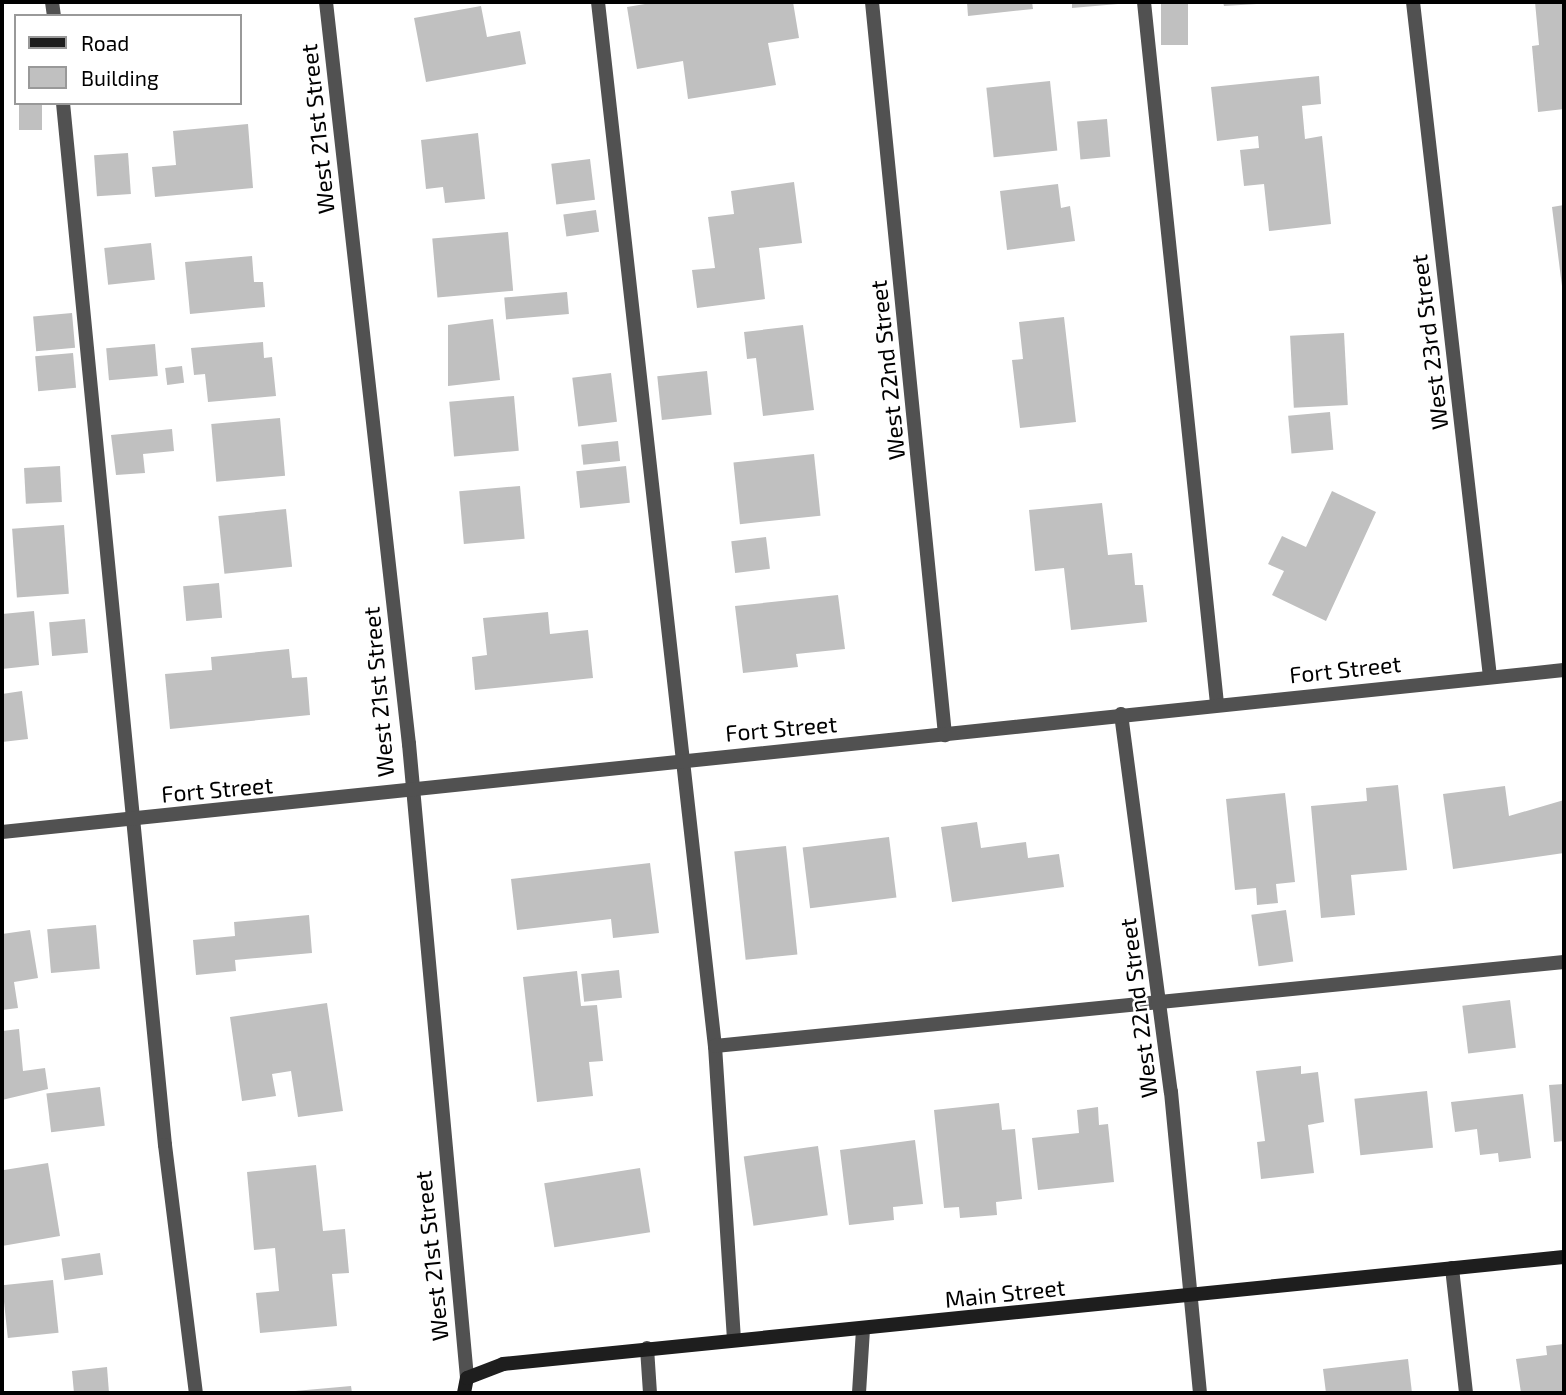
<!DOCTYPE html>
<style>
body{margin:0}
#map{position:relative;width:1566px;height:1395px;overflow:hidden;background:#fff;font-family:"Exo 2",sans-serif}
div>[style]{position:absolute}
.building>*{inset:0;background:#c0c0c0;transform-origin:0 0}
.lane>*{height:14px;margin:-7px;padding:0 7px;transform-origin:7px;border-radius:7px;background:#515151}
.street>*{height:14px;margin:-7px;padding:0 7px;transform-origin:7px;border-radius:7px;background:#515151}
.secondary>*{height:14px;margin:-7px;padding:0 7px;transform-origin:7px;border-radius:7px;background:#1e1e1e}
span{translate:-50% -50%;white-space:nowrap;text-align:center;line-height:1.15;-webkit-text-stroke:5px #fff;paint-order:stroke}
.street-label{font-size:23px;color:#000}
.frame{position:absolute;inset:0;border:4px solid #000;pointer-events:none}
.legend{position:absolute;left:14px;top:14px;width:228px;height:91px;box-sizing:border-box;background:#fff;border:2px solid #999;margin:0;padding:9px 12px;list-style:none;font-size:21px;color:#000}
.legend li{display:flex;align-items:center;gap:14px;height:35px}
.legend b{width:35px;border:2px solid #999}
</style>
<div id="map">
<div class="building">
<i style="clip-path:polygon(657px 2px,793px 2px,799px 38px,768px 43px,776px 85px,688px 99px,683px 61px,637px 69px,627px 7px)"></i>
<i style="clip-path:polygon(967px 2px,1032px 2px,1033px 9px,968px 16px)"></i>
<i style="clip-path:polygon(1072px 2px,1118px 2px,1118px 4px,1072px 8px)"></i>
<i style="left:1161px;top:2px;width:27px;height:43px"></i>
<i style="clip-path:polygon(1223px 2px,1257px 2px,1257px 4px,1224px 6px)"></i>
<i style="clip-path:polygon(1535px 2px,1564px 2px,1564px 109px,1538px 112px,1532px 46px,1539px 45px)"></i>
<i style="clip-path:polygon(481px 6px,487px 37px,520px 31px,526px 64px,426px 82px,414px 18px)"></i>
<i style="clip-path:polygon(1319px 76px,1321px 104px,1302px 106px,1305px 139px,1322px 136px,1331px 224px,1269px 231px,1264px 184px,1244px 186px,1240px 150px,1259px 148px,1258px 136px,1217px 141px,1211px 87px)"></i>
<i style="left:1050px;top:81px;width:70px;height:64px;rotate:84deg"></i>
<i style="left:19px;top:103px;width:23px;height:27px"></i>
<i style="left:1107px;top:119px;width:38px;height:30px;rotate:85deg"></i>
<i style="clip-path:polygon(248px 124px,253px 188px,155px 197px,152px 167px,176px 165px,173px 131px)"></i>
<i style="clip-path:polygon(478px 133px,485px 199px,445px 203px,443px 187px,426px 189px,421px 140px)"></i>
<i style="left:128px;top:153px;width:41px;height:34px;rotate:86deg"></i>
<i style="left:590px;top:159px;width:41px;height:39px;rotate:83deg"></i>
<i style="clip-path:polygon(794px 182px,802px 243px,759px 248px,765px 299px,697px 308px,692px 270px,715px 268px,708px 217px,734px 214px,731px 191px)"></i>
<i style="clip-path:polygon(1058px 184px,1061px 208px,1070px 206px,1075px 241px,1007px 250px,1000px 191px)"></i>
<i style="clip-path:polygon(1564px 205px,1564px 294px,1563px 294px,1552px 207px)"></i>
<i style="left:596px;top:210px;width:22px;height:33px;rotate:82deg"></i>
<i style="left:508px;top:232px;width:59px;height:76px;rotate:85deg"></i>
<i style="left:151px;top:243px;width:37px;height:47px;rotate:84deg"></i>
<i style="clip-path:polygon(252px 256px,254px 282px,263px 282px,265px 307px,190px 314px,185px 262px)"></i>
<i style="left:567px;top:292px;width:22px;height:63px;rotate:85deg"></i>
<i style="left:72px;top:313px;width:35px;height:39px;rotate:85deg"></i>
<i style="clip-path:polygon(1064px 317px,1076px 422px,1020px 428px,1012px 360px,1023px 359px,1019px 322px)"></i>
<i style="clip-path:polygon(493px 319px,500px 380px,448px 386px,448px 325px)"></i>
<i style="clip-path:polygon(803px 325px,814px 410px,763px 416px,756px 358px,747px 359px,744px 332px)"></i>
<i style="left:1344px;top:333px;width:72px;height:54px;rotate:87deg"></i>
<i style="clip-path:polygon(263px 342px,264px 358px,272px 357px,276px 396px,208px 402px,205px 374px,194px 375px,191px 348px)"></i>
<i style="left:155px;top:344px;width:32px;height:49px;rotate:85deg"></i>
<i style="left:73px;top:353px;width:35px;height:38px;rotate:85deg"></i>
<i style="left:182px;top:366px;width:17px;height:17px;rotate:83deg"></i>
<i style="left:707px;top:371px;width:44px;height:50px;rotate:84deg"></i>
<i style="left:611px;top:373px;width:49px;height:39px;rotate:83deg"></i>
<i style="left:514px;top:396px;width:55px;height:65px;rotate:85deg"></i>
<i style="left:1330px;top:412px;width:38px;height:42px;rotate:85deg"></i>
<i style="left:280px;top:418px;width:58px;height:69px;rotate:85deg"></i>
<i style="clip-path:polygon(172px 429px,174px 451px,143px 454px,145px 473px,116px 475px,111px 435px)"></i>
<i style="left:618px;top:441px;width:20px;height:37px;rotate:84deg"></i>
<i style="left:814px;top:454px;width:62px;height:81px;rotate:84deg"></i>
<i style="left:60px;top:466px;width:36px;height:36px;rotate:87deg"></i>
<i style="left:626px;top:466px;width:37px;height:50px;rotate:84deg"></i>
<i style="left:520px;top:486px;width:53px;height:61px;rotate:85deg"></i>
<i style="clip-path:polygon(1332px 491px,1376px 512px,1326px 621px,1272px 595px,1284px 571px,1268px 564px,1282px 536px,1306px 547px)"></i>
<i style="clip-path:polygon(1102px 503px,1108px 555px,1132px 553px,1135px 585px,1143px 585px,1147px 622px,1071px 630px,1064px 568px,1035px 571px,1029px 510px)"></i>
<i style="left:286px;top:509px;width:58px;height:68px;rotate:84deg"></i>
<i style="left:64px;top:525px;width:69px;height:52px;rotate:86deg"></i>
<i style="left:766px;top:537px;width:32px;height:35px;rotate:83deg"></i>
<i style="left:219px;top:583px;width:35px;height:36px;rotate:85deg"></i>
<i style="clip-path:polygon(838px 595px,845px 649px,796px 654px,798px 667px,743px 673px,735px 606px)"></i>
<i style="clip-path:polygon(34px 611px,39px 665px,2px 669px,2px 614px)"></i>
<i style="clip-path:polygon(548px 612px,550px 634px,588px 630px,593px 678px,475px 690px,472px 657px,487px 655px,483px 618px)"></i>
<i style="left:85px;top:619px;width:34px;height:36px;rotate:85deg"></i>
<i style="clip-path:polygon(289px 649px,292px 678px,307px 677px,310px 715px,170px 729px,165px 674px,212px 670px,211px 657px)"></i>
<i style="clip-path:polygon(22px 691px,28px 739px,2px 742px,2px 694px)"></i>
<i style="clip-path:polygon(1398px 785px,1407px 870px,1351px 875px,1355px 915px,1321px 918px,1311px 806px,1367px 801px,1366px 788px)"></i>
<i style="clip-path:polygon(1505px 786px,1509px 816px,1564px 800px,1564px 853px,1453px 869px,1443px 794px)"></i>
<i style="clip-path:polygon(1285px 793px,1295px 882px,1276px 884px,1278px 903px,1257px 905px,1256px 888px,1235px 890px,1226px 799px)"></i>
<i style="clip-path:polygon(977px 822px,981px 848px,1026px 842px,1028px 858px,1059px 854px,1064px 887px,952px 902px,941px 827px)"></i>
<i style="left:889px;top:837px;width:61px;height:87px;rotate:83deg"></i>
<i style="left:786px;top:846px;width:109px;height:52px;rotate:84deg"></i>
<i style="clip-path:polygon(650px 863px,659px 933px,613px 938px,611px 919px,517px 930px,511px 879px)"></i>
<i style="left:1286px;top:910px;width:52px;height:35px;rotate:82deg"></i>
<i style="clip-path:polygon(309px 915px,312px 953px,235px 960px,236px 971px,196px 975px,193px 940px,235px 936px,234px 922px)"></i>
<i style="left:96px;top:925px;width:44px;height:49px;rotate:85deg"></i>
<i style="clip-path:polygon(30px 930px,38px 978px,14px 982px,18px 1008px,2px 1010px,2px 934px)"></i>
<i style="left:619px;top:970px;width:28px;height:38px;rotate:84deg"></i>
<i style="clip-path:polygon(577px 971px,581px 1006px,597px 1005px,603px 1061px,589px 1062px,593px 1096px,537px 1102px,523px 977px)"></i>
<i style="left:1510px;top:1000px;width:48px;height:48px;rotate:83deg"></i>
<i style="clip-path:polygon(327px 1003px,343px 1111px,298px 1117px,291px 1071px,272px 1074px,276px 1096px,242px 1101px,230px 1017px)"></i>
<i style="clip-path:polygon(19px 1029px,23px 1071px,45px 1068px,48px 1089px,2px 1100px,2px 1031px)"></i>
<i style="clip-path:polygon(1301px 1066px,1301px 1074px,1318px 1072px,1324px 1122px,1308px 1125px,1314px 1173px,1261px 1179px,1257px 1142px,1265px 1141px,1256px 1071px)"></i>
<i style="clip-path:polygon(1564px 1084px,1564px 1141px,1554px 1142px,1549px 1085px)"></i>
<i style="left:100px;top:1087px;width:39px;height:54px;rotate:83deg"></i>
<i style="left:1427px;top:1091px;width:57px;height:73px;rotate:84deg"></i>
<i style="clip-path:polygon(1523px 1094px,1531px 1158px,1499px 1162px,1498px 1153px,1480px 1155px,1477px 1129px,1455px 1132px,1451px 1102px)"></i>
<i style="clip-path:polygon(999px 1103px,1002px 1130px,1015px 1129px,1022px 1199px,996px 1202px,997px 1215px,960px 1218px,959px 1207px,944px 1208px,934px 1110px)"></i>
<i style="clip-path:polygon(1098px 1107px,1099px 1125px,1108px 1124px,1114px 1182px,1038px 1190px,1032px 1138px,1079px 1133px,1077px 1110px)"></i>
<i style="clip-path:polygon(915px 1140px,923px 1204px,893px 1207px,894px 1220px,849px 1225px,840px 1150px)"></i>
<i style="left:818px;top:1146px;width:70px;height:75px;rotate:82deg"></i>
<i style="clip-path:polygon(48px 1163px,60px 1236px,2px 1246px,4px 1170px)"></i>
<i style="clip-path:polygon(316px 1165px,323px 1231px,345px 1229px,349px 1273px,332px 1274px,337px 1326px,260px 1333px,256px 1293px,279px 1291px,275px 1248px,254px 1250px,247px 1172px)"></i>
<i style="left:640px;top:1168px;width:65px;height:97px;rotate:81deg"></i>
<i style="left:100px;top:1253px;width:22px;height:39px;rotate:82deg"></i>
<i style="left:53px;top:1280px;width:53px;height:51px;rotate:84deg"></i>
<i style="clip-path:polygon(1564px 1344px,1564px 1393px,1521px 1393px,1516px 1359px,1547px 1355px,1546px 1346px)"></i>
<i style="clip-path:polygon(1408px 1359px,1412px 1393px,1326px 1393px,1323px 1369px)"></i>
<i style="clip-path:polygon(107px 1367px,109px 1393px,74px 1393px,72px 1371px)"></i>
<i style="clip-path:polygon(351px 1386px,352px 1393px,295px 1393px,295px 1391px)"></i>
</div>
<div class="lane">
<i style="left:52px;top:2px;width:14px;rotate:82deg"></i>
<i style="left:598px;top:2px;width:1051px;rotate:83.61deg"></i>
<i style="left:715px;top:1046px;width:294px;rotate:86.3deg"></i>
<i style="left:1144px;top:2px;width:706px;rotate:84.06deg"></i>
<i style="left:63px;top:103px;width:1047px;rotate:84.41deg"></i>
<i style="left:165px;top:1145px;width:250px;rotate:82.9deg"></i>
<i style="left:715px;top:1046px;width:853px;rotate:-5.65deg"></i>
<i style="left:1452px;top:1268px;width:126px;rotate:83.6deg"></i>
<i style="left:647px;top:1348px;width:45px;rotate:86.2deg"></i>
</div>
<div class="street">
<i style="left:326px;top:2px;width:747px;rotate:83.62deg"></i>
<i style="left:409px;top:744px;width:637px;rotate:84.77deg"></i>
<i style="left:872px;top:2px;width:737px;rotate:84.31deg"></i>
<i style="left:1413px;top:2px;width:679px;rotate:83.49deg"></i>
<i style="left:1121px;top:714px;width:381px;rotate:82.5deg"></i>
<i style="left:1171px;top:1092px;width:302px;rotate:84.5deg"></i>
<i style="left:2px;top:832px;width:1570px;rotate:-5.92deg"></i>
<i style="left:859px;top:1393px;width:63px;rotate:-86.4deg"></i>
</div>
<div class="secondary">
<i style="left:464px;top:1393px;width:15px;rotate:-79deg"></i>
<i style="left:467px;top:1378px;width:39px;rotate:-21deg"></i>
<i style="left:503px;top:1364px;width:1066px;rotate:-5.76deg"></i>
</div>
<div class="street-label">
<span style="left:317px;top:129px;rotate:-96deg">West 21st Street</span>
<span style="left:1429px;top:342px;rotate:-97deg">West 23rd Street</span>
<span style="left:887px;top:370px;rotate:-96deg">West 22nd Street</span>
<span style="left:1345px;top:669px;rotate:-6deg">Fort Street</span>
<span style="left:378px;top:692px;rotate:-95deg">West 21st Street</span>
<span style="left:781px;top:728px;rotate:-5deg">Fort Street</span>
<span style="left:217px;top:789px;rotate:-5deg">Fort Street</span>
<span style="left:1138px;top:1008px;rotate:-97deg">West 22nd Street</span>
<span style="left:431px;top:1256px;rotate:-96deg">West 21st Street</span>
<span style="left:1005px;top:1293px;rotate:-6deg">Main Street</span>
</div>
<div class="frame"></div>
<ul class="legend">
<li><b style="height:9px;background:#1e1e1e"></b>Road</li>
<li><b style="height:19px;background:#c0c0c0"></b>Building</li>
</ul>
</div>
